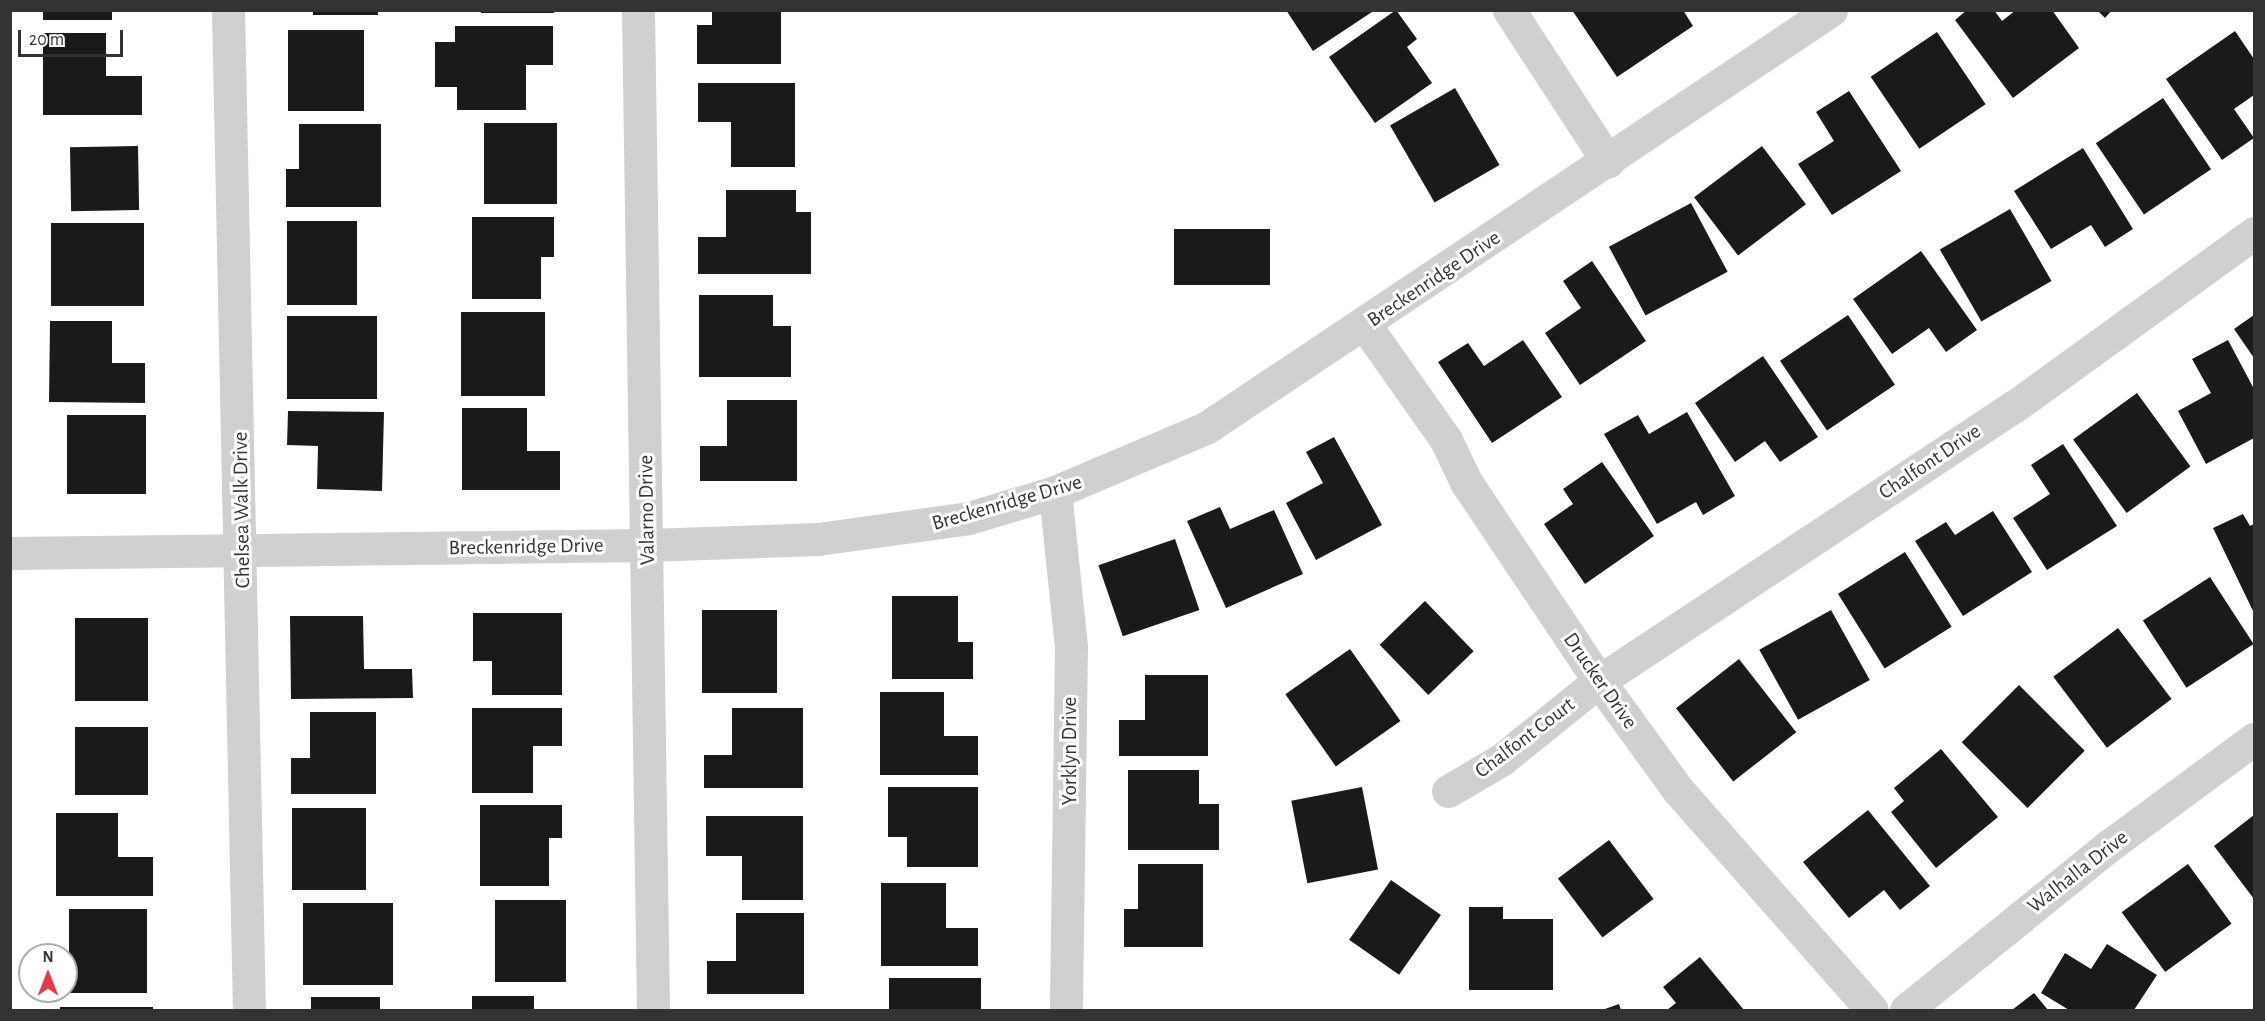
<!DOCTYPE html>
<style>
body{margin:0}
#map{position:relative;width:2265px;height:1021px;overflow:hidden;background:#fff;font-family:"Alegreya Sans",sans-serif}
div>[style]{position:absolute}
.building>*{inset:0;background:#1a1a1a;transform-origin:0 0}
.street>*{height:33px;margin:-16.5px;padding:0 16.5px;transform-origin:16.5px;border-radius:16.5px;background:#d0d0d0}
span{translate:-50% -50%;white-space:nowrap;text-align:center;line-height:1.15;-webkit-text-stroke:6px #fff;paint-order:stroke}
.street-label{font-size:21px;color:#333}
.frame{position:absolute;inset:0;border:12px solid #333;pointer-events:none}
.north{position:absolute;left:18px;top:943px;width:60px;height:60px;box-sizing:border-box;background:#fff;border:2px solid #adadad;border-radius:50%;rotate:0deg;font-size:16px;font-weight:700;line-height:24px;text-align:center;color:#333}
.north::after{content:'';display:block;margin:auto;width:21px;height:27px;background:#e63946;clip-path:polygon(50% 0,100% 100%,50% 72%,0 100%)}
.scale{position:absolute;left:18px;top:30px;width:105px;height:27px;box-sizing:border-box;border:3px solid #333;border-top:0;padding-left:8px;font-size:18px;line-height:21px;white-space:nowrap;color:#333;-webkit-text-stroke:4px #fff;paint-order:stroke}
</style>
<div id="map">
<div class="building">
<i style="left:43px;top:10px;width:69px;height:10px"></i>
<i style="left:313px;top:10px;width:65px;height:5px"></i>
<i style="left:481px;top:10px;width:73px;height:3px"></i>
<i style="clip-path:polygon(712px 10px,781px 10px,781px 64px,697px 64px,697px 25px,712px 25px)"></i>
<i style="clip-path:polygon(1286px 10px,1375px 10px,1313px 51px)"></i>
<i style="clip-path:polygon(1396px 10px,1417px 39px,1407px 47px,1432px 83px,1375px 123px,1329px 57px)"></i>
<i style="clip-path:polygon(1572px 10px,1683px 10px,1693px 26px,1617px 77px)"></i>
<i style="clip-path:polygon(1967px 10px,1994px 10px,2002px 21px,2016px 10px,2052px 10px,2079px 48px,2013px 98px,1955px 20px)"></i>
<i style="clip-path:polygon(2097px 10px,2112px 10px,2105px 18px)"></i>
<i style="clip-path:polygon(455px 26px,553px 26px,553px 65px,526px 65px,526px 110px,457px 110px,457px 87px,435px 87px,435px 42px,455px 42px)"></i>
<i style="left:288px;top:30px;width:76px;height:81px"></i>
<i style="clip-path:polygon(2235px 31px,2254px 59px,2254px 95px,2234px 109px,2254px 138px,2222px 160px,2166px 79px)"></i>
<i style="left:1937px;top:32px;width:87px;height:80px;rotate:56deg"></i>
<i style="clip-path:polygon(43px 33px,106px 33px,106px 76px,142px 76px,142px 115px,43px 115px)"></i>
<i style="clip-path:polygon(698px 83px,795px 83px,795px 167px,731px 167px,731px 122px,698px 122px)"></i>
<i style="left:1455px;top:88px;width:89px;height:75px;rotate:60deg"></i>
<i style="clip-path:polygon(1849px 91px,1901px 171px,1832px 215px,1798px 164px,1834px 141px,1816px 112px)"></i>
<i style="left:2163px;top:98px;width:86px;height:81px;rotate:56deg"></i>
<i style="left:484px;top:123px;width:73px;height:81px"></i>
<i style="clip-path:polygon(299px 124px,381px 124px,381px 207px,286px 207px,286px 169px,299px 169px)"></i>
<i style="left:138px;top:146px;width:64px;height:68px;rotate:89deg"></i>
<i style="left:1762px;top:146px;width:73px;height:85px;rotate:53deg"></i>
<i style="clip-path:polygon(2083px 148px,2133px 229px,2105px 247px,2091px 225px,2051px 249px,2014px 191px)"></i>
<i style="clip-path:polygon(726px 190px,796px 190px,796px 212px,811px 212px,811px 274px,698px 274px,698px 237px,726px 237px)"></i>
<i style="left:1691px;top:203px;width:78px;height:93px;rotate:62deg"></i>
<i style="left:2010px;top:209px;width:83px;height:81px;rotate:60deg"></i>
<i style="clip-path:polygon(472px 217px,554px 217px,554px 257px,541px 257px,541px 299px,472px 299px)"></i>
<i style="left:287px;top:221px;width:70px;height:84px"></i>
<i style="left:51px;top:223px;width:93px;height:83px"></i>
<i style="left:1174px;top:229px;width:96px;height:56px"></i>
<i style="clip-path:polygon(1921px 251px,1977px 330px,1946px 352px,1929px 328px,1892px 354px,1853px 299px)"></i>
<i style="clip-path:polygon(1592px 261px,1646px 341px,1580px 385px,1545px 333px,1581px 308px,1563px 281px)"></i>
<i style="clip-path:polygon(699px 295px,773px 295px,773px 326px,791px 326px,791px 377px,699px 377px)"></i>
<i style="left:461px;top:312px;width:84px;height:84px"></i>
<i style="left:1848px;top:315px;width:84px;height:82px;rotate:56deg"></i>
<i style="clip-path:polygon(2254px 315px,2254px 358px,2234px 329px)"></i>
<i style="left:287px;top:316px;width:90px;height:83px"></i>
<i style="clip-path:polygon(50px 321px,112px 321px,112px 363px,145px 363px,145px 403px,49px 402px)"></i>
<i style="clip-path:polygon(1523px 340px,1562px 397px,1492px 443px,1438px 362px,1468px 343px,1484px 366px)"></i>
<i style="clip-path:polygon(2228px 340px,2254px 389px,2254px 438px,2206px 464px,2178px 411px,2211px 393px,2192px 359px)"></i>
<i style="clip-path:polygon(1763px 356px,1818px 437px,1780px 462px,1765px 441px,1735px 462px,1695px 403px)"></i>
<i style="left:2137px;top:393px;width:91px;height:79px;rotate:54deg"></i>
<i style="clip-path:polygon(727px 400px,797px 400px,797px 481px,700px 481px,700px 446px,727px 446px)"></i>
<i style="clip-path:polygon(462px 408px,527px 408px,527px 451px,560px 451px,560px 490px,462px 490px)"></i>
<i style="clip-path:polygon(288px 411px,384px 412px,382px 491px,317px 489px,318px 446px,287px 445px)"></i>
<i style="clip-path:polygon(1687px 412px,1735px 496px,1703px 515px,1696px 502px,1657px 524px,1604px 434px,1638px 415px,1649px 434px)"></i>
<i style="left:67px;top:415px;width:79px;height:79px"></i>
<i style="clip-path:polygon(1334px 437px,1382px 525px,1316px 560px,1286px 503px,1323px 483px,1306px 452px)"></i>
<i style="clip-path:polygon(2063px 444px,2117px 526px,2047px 570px,2013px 518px,2050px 494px,2031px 465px)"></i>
<i style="clip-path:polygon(1602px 462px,1654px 536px,1585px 584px,1544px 524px,1573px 504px,1563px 489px)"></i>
<i style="clip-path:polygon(1220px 507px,1230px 529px,1274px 510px,1303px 574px,1226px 608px,1187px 521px)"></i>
<i style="clip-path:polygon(1993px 511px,2032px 572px,1963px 616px,1915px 541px,1946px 522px,1955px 535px)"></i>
<i style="clip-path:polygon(2243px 514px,2250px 526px,2254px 524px,2254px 613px,2213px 528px)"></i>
<i style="left:1175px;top:539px;width:75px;height:81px;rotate:71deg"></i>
<i style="left:1905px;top:552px;width:88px;height:79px;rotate:58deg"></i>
<i style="left:2210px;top:577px;width:80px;height:80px;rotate:57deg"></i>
<i style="clip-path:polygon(892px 596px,958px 596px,958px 642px,973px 642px,973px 679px,892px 679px)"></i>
<i style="left:1425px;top:601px;width:70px;height:63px;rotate:46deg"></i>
<i style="left:702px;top:610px;width:75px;height:83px"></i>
<i style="left:1831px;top:610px;width:80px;height:82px;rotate:61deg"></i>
<i style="clip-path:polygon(473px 613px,562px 613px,562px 695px,492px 695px,492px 661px,473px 661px)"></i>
<i style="clip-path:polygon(290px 616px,363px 616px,364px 669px,412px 669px,413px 698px,291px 699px)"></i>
<i style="left:75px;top:618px;width:73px;height:83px"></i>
<i style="left:2118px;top:628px;width:89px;height:81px;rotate:53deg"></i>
<i style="left:1350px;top:649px;width:88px;height:79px;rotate:55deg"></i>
<i style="left:1739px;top:659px;width:93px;height:80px;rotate:52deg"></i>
<i style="clip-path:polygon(1145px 675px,1208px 675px,1208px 756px,1119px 756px,1119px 720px,1145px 720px)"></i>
<i style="left:2019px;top:685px;width:93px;height:81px;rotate:45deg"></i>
<i style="clip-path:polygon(880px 692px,944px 692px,944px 736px,978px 736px,978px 775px,880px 775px)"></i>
<i style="clip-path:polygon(472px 708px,562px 708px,562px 746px,533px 746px,533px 793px,472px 793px)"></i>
<i style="clip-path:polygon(732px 708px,803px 708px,803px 788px,704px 788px,704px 755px,732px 755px)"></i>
<i style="clip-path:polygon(310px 712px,376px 712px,376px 794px,291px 794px,291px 758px,310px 758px)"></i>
<i style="left:75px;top:727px;width:73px;height:68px"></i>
<i style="clip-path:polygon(1941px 749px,1998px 817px,1936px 868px,1891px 812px,1904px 801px,1894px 788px)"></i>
<i style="clip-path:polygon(1128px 770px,1199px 770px,1199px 804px,1219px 804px,1219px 850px,1128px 850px)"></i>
<i style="clip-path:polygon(888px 787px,978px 787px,978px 867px,907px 867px,907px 837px,888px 837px)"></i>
<i style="left:1362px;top:787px;width:84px;height:72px;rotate:79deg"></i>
<i style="clip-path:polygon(480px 805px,562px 805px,562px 838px,549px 838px,549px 886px,480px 886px)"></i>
<i style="left:292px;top:808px;width:74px;height:82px"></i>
<i style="clip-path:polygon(1868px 810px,1930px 886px,1900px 910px,1884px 890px,1849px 918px,1803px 862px)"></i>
<i style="clip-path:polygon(56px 813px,118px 813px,118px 857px,153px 857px,153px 896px,56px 896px)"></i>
<i style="clip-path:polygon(2254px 815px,2254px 899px,2214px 846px)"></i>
<i style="clip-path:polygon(706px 816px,803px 816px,803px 900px,742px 900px,742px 856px,706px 856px)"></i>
<i style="left:1609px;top:840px;width:74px;height:64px;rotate:53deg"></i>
<i style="clip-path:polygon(1138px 864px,1203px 864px,1203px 947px,1124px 947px,1124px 909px,1138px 909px)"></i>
<i style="left:2188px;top:864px;width:74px;height:82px;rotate:54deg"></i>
<i style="left:1391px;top:880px;width:61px;height:73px;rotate:35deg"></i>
<i style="clip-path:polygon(881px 883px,946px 883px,946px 928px,978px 928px,978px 966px,881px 966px)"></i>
<i style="left:495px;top:900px;width:71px;height:82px"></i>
<i style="left:303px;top:903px;width:90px;height:82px"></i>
<i style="clip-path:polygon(1469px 907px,1503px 907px,1503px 919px,1553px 919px,1553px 990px,1469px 990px)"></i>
<i style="left:69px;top:909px;width:78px;height:84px"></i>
<i style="clip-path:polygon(736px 913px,804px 913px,804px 994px,707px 994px,707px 961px,736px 961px)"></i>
<i style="clip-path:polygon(2107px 944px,2157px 975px,2134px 1010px,2069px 1010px,2041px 993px,2065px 953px,2091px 969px)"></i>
<i style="clip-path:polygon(1700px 957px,1744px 1010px,1667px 1010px,1676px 1003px,1663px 987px)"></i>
<i style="left:889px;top:978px;width:92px;height:32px"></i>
<i style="clip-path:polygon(2034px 993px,2048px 1010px,2012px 1010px)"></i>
<i style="left:472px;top:996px;width:62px;height:14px"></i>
<i style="left:311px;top:997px;width:69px;height:13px"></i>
<i style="clip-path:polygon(1619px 1004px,1621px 1010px,1602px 1010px)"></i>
<i style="left:60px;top:1007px;width:93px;height:3px"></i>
</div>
<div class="street">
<i style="left:228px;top:10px;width:1000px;rotate:88.8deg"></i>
<i style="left:638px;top:10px;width:1000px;rotate:89.14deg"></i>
<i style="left:1509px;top:10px;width:181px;rotate:56.9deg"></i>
<i style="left:1365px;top:325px;width:141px;rotate:54.8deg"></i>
<i style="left:1446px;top:440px;width:47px;rotate:64.5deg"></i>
<i style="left:1466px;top:482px;width:239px;rotate:56.2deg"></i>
<i style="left:1599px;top:681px;width:135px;rotate:54.1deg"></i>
<i style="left:1678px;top:790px;width:293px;rotate:48.6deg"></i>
<i style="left:1055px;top:492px;width:155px;rotate:84.1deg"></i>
<i style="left:1071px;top:646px;width:364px;rotate:90.8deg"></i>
<i style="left:10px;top:553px;width:637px;rotate:-0.72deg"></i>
<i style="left:647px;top:545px;width:171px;rotate:-2deg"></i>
<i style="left:818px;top:539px;width:152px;rotate:-7.9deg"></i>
<i style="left:969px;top:518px;width:90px;rotate:-16.8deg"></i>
<i style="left:1055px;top:492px;width:164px;rotate:-23deg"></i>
<i style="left:1206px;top:428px;width:752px;rotate:-33.77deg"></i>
<i style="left:1448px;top:791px;width:61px;rotate:-30.3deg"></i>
<i style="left:1501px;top:760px;width:126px;rotate:-38.9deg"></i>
<i style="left:1599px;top:681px;width:499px;rotate:-33.5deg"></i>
<i style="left:2015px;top:406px;width:295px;rotate:-35.9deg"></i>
<i style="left:1906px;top:1010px;width:262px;rotate:-39deg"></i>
<i style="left:2110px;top:845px;width:179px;rotate:-36.4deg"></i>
</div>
<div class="street-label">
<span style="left:1434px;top:279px;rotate:-34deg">Breckenridge Drive</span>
<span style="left:1930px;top:462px;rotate:-34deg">Chalfont Drive</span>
<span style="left:1007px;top:503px;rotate:-16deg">Breckenridge Drive</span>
<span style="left:242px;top:510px;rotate:-91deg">Chelsea Walk Drive</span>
<span style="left:647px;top:510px;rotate:-91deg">Valarno Drive</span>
<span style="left:526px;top:547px;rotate:-1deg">Breckenridge Drive</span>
<span style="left:1600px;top:681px;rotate:55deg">Drucker Drive</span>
<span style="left:1525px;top:738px;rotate:-37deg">Chalfont Court</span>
<span style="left:1070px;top:751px;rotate:-90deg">Yorklyn Drive</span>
<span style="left:2078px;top:872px;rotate:-38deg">Walhalla Drive</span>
</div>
<div class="frame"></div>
<div class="north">N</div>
<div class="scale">20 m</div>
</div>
